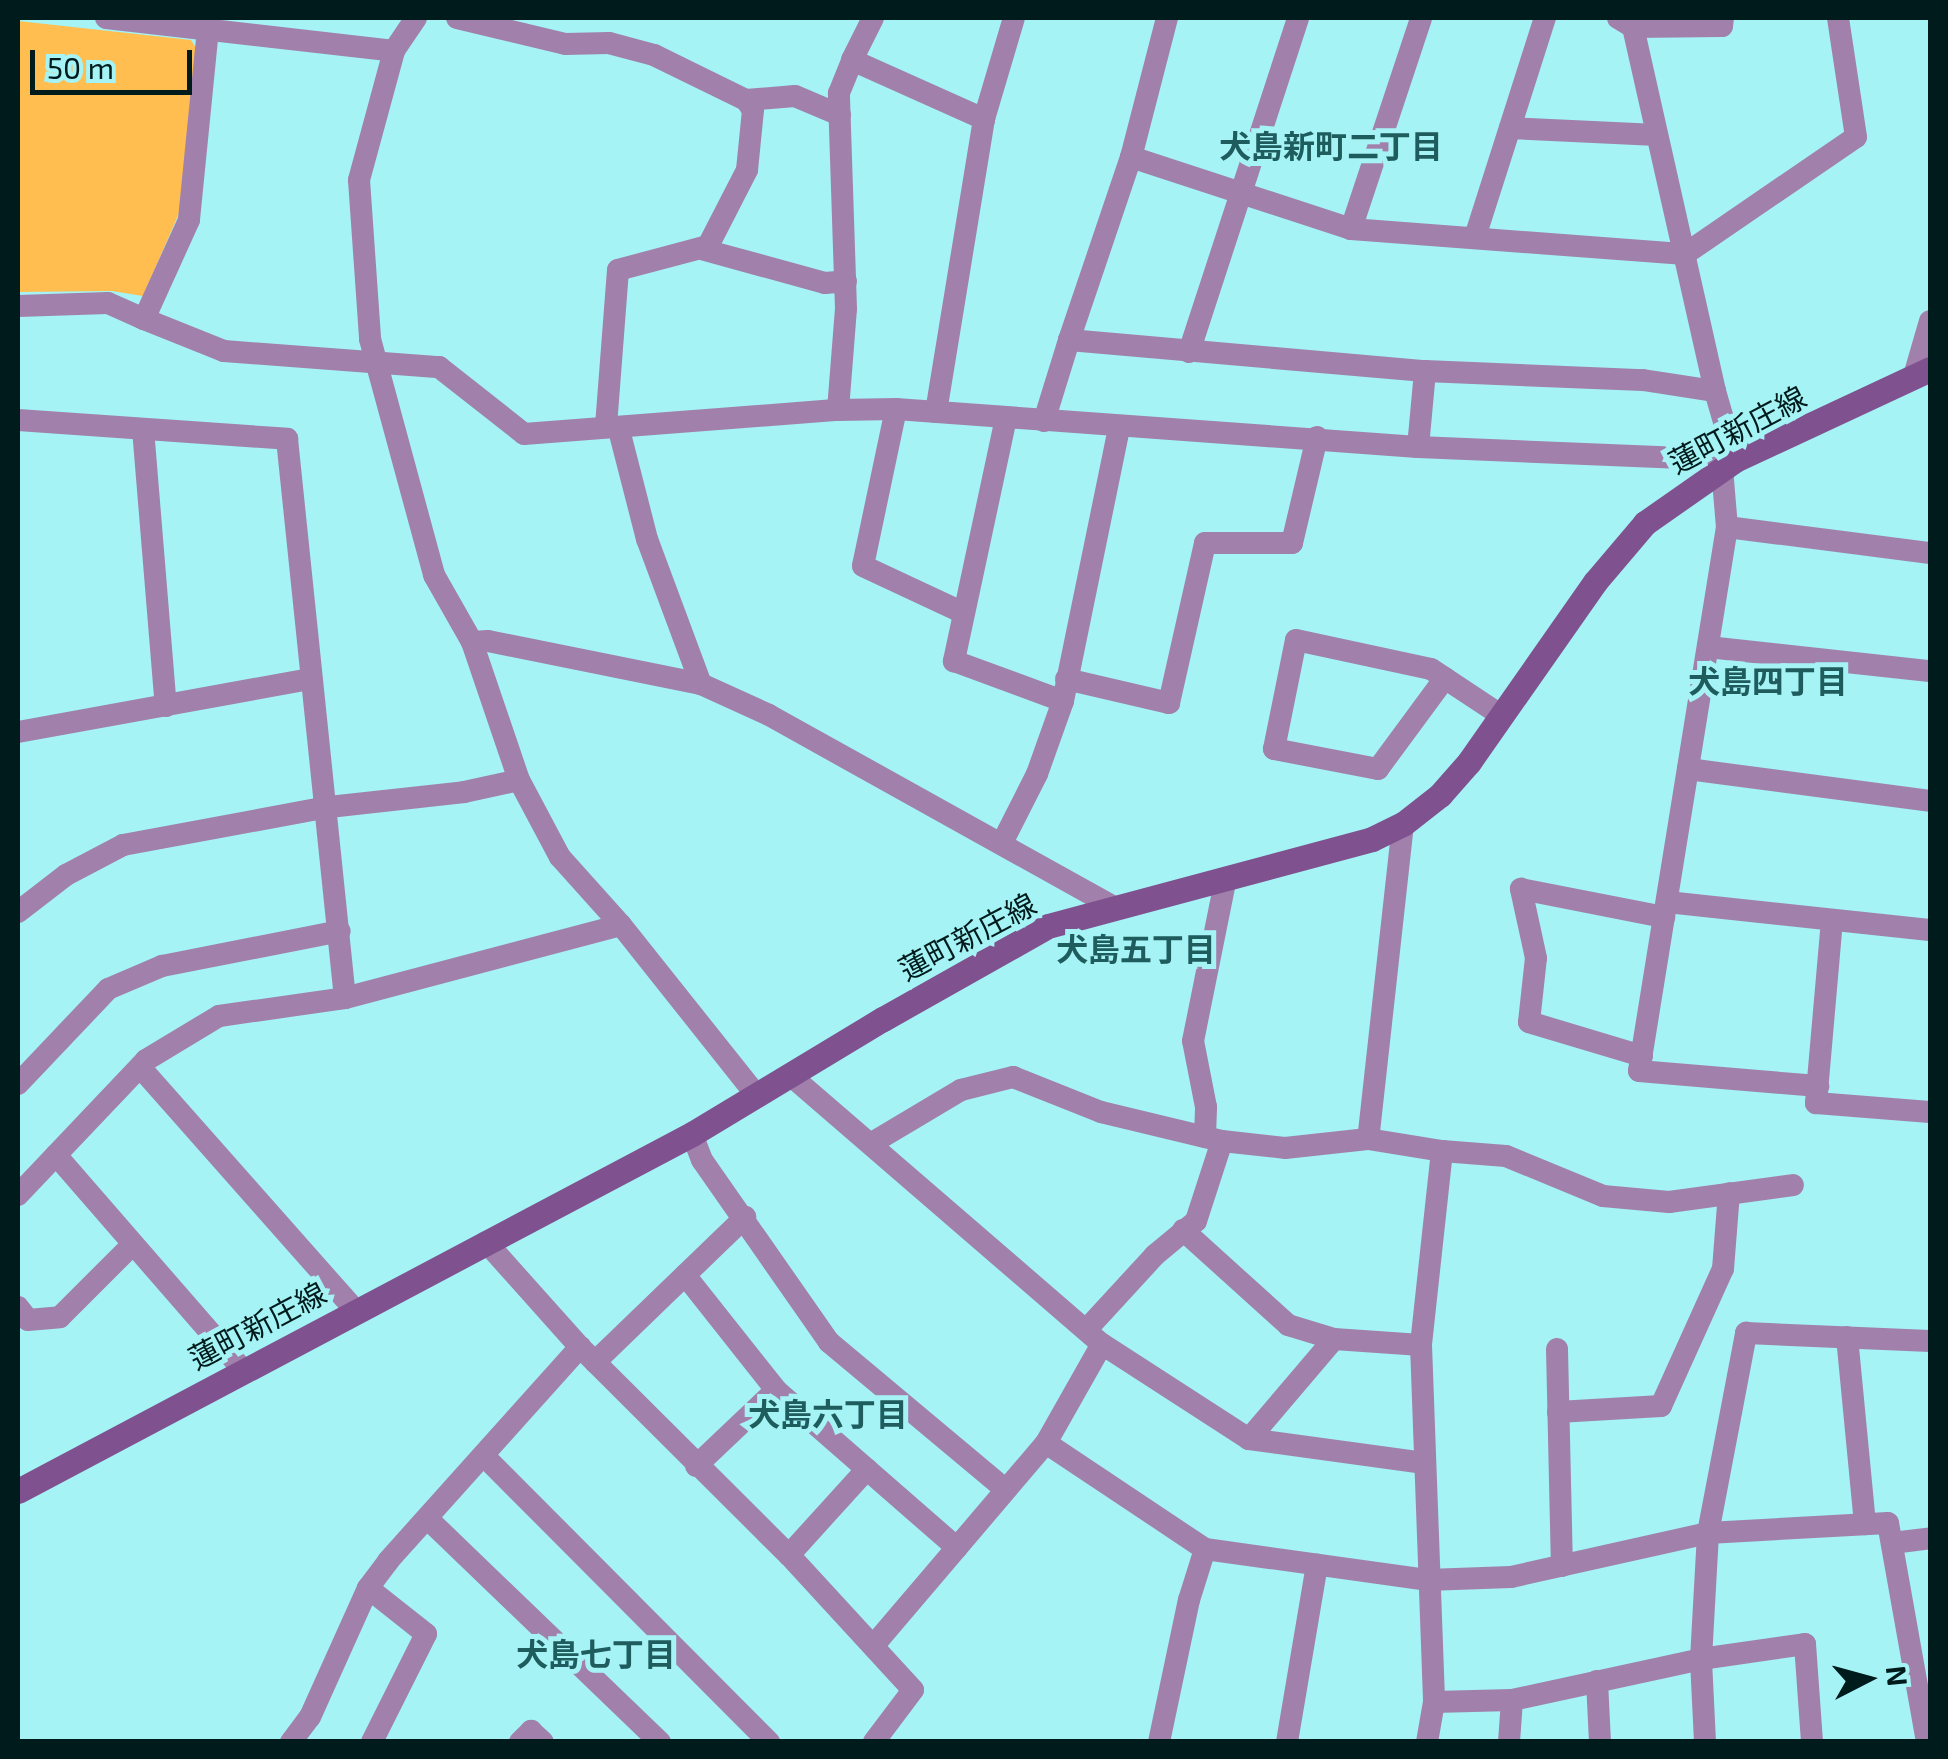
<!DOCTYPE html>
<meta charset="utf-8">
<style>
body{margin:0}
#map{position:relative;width:1948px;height:1759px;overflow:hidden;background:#a5f3f5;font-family:"Exo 2","Noto Sans JP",sans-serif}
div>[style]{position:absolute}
.green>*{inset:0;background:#ffbe4f}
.street>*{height:22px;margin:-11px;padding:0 11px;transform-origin:11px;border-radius:11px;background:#a181ab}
.secondary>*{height:25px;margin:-12.5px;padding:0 12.5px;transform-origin:12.5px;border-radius:12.5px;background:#80518f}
span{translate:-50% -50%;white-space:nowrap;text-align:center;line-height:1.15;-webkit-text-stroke:10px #a5f3f5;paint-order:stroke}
.street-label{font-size:30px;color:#001b1c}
.neighbourhood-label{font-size:32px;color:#1e5c5d;font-weight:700}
.frame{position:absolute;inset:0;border:20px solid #001b1c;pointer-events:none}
.north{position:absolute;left:1818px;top:1629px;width:100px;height:100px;-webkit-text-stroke:8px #a5f3f5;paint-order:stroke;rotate:84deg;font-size:28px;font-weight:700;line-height:40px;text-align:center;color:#001b1c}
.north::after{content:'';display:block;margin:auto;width:35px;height:45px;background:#001b1c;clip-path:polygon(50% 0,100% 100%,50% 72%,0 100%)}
.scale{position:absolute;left:30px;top:50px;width:162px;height:45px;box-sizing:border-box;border:5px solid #001b1c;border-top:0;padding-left:12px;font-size:30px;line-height:35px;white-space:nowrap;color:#001b1c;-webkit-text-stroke:8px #a5f3f5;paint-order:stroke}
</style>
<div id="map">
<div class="green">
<i style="clip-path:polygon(18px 21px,191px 40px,196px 48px,180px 211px,143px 296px,112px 291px,18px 292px)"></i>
</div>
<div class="street">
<i style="left:106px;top:18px;width:290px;rotate:6.5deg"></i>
<i style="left:416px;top:18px;width:40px;rotate:124deg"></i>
<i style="left:394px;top:51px;width:134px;rotate:105.2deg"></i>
<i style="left:359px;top:180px;width:159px;rotate:86deg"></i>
<i style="left:370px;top:339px;width:245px;rotate:74.8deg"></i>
<i style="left:434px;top:575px;width:77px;rotate:60.4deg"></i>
<i style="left:472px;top:642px;width:146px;rotate:71.2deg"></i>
<i style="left:519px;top:780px;width:87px;rotate:62deg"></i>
<i style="left:560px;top:857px;width:91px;rotate:48.1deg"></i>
<i style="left:621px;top:925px;width:217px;rotate:51.5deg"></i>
<i style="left:457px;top:18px;width:111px;rotate:13.5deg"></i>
<i style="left:565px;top:44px;width:44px;rotate:-1.3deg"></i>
<i style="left:609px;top:43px;width:47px;rotate:14.9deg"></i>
<i style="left:654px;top:55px;width:102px;rotate:26.1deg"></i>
<i style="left:746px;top:100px;width:12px;rotate:55deg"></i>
<i style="left:753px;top:110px;width:60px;rotate:95.7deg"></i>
<i style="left:747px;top:170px;width:85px;rotate:117.2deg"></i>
<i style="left:708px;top:246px;width:93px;rotate:165.1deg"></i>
<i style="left:618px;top:270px;width:155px;rotate:94.4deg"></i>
<i style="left:873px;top:18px;width:47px;rotate:116.6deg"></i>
<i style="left:852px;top:60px;width:145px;rotate:24.1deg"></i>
<i style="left:1167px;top:18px;width:144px;rotate:104.5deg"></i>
<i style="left:1131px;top:157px;width:193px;rotate:108.7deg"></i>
<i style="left:1069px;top:340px;width:357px;rotate:5deg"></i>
<i style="left:1425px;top:371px;width:218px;rotate:2.4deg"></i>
<i style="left:1643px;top:380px;width:73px;rotate:8.7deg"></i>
<i style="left:1618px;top:18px;width:17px;rotate:31deg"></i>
<i style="left:1633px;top:27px;width:373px;rotate:77.3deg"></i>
<i style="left:1715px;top:391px;width:72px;rotate:73.8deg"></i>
<i style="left:1633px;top:27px;width:89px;rotate:-0.6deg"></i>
<i style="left:1722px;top:26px;width:8px;rotate:-83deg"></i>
<i style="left:208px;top:29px;width:192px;rotate:95.7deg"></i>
<i style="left:189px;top:220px;width:109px;rotate:114.4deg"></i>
<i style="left:144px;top:319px;width:86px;rotate:21.8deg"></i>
<i style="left:224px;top:351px;width:216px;rotate:4.3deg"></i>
<i style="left:439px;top:367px;width:108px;rotate:38.2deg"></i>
<i style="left:524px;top:434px;width:315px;rotate:-4.4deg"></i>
<i style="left:838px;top:410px;width:58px;rotate:-1deg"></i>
<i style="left:896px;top:409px;width:523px;rotate:4.16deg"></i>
<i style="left:1418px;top:447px;width:289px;rotate:2.4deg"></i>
<i style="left:1707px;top:459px;width:17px;rotate:31deg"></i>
<i style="left:1722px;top:468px;width:59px;rotate:85.2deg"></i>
<i style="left:1727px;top:527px;width:551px;rotate:99.19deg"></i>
<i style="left:1639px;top:1071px;width:180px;rotate:4.8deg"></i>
<i style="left:746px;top:100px;width:49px;rotate:-4.7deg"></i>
<i style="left:795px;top:96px;width:49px;rotate:22.9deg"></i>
<i style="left:1510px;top:128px;width:147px;rotate:2.7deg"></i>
<i style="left:1131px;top:157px;width:231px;rotate:18.1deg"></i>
<i style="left:1351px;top:229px;width:335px;rotate:4.3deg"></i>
<i style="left:1685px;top:254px;width:207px;rotate:-34.4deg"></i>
<i style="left:1856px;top:137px;width:120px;rotate:-98.6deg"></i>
<i style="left:1351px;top:229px;width:222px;rotate:-71.6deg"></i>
<i style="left:1475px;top:237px;width:230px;rotate:-72.3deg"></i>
<i style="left:701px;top:249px;width:129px;rotate:15.3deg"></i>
<i style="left:825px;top:283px;width:21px;rotate:-5deg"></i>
<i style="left:18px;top:306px;width:90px;rotate:-1.9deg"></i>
<i style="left:108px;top:303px;width:39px;rotate:24deg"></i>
<i style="left:1189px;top:352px;width:351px;rotate:-71.9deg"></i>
<i style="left:1914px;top:376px;width:57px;rotate:-73.8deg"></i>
<i style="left:896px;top:409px;width:160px;rotate:101.9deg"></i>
<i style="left:863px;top:566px;width:111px;rotate:25deg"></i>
<i style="left:838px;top:410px;width:101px;rotate:-85.5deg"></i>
<i style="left:846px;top:309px;width:216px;rotate:-91.9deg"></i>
<i style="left:839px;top:93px;width:35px;rotate:-68deg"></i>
<i style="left:936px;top:412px;width:297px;rotate:-80.7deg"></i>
<i style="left:984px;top:119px;width:105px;rotate:-73.5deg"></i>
<i style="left:1006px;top:418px;width:249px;rotate:102.1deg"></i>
<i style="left:954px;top:661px;width:116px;rotate:20.2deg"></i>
<i style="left:18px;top:420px;width:270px;rotate:4deg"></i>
<i style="left:287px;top:439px;width:562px;rotate:84.08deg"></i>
<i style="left:1044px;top:421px;width:85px;rotate:-72.8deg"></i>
<i style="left:143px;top:429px;width:278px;rotate:85.3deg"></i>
<i style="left:619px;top:430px;width:113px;rotate:75.6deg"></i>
<i style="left:647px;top:539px;width:155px;rotate:69.6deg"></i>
<i style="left:1418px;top:447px;width:76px;rotate:-84.7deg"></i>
<i style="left:1727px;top:527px;width:205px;rotate:7.3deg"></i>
<i style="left:472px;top:642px;width:16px;rotate:-4deg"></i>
<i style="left:488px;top:641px;width:217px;rotate:11.4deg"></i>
<i style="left:701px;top:684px;width:75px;rotate:24.5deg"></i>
<i style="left:769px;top:715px;width:395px;rotate:29.1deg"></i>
<i style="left:1708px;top:647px;width:223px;rotate:6.2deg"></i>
<i style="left:1445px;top:678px;width:113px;rotate:126.4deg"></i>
<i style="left:1378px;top:769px;width:106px;rotate:-169.1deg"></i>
<i style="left:1274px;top:749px;width:111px;rotate:-78.6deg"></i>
<i style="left:1296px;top:640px;width:138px;rotate:12.1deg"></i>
<i style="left:1431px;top:669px;width:85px;rotate:33.5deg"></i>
<i style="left:1066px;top:679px;width:106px;rotate:13.1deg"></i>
<i style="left:1169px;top:703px;width:164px;rotate:-77.3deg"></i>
<i style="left:1205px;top:543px;width:87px"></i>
<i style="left:1292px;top:543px;width:109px;rotate:-76.7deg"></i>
<i style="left:18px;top:732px;width:298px;rotate:-10.3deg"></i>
<i style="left:1688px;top:769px;width:244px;rotate:7.5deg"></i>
<i style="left:1403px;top:824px;width:317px;rotate:96.3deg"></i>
<i style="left:1368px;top:1139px;width:75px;rotate:9.2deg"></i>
<i style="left:1442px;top:1151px;width:195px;rotate:96.2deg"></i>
<i style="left:1421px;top:1345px;width:357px;rotate:87.9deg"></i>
<i style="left:1434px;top:1702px;width:41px;rotate:99.9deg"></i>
<i style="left:1002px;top:843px;width:77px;rotate:-63.1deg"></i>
<i style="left:1037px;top:774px;width:77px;rotate:-70.4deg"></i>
<i style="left:1063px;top:701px;width:280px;rotate:-78.4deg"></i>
<i style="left:1667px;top:902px;width:264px;rotate:6.1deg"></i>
<i style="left:18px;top:912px;width:61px;rotate:-37.6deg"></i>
<i style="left:66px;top:875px;width:64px;rotate:-27.8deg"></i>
<i style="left:123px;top:845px;width:209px;rotate:-10.5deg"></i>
<i style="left:329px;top:807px;width:136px;rotate:-6.3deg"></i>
<i style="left:464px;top:792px;width:56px;rotate:-12.3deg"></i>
<i style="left:1832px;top:920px;width:184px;rotate:95deg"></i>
<i style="left:1816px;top:1103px;width:114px;rotate:4.5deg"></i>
<i style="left:1642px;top:1056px;width:118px;rotate:-163.3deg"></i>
<i style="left:1529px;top:1022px;width:64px;rotate:-83.8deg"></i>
<i style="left:1536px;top:958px;width:71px;rotate:-102.3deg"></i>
<i style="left:1521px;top:889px;width:146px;rotate:11.1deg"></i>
<i style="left:140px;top:1067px;width:324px;rotate:48.5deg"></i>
<i style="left:790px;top:1075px;width:412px;rotate:40.8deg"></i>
<i style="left:1102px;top:1344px;width:114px;rotate:119.5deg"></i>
<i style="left:1046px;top:1443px;width:191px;rotate:33.7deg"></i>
<i style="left:1205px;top:1549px;width:224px;rotate:7.9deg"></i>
<i style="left:1427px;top:1580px;width:84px;rotate:-2deg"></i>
<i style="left:1511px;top:1577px;width:202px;rotate:-12.6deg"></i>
<i style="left:1708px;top:1533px;width:180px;rotate:-3.2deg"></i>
<i style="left:1888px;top:1523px;width:222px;rotate:79.9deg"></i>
<i style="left:18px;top:1084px;width:131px;rotate:-46.5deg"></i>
<i style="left:108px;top:989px;width:59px;rotate:-23.1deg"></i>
<i style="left:162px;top:966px;width:181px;rotate:-11.1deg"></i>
<i style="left:692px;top:1134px;width:28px;rotate:69deg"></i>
<i style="left:702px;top:1160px;width:222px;rotate:55.1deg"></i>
<i style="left:829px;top:1342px;width:229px;rotate:39.9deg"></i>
<i style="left:1205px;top:1137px;width:30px;rotate:-88deg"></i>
<i style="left:1206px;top:1107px;width:67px;rotate:-101.1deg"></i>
<i style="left:1193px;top:1041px;width:166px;rotate:-78.6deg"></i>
<i style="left:872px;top:1143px;width:104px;rotate:-30.8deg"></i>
<i style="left:961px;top:1090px;width:54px;rotate:-14deg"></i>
<i style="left:1013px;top:1077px;width:95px;rotate:21.7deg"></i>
<i style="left:1101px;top:1112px;width:124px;rotate:13.5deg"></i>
<i style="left:1222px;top:1141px;width:63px;rotate:6.3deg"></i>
<i style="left:1285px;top:1148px;width:83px;rotate:-6.2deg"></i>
<i style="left:1442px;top:1151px;width:64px;rotate:4.5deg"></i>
<i style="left:1506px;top:1156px;width:105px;rotate:22.4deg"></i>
<i style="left:1603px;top:1196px;width:66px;rotate:5.2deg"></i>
<i style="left:1669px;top:1202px;width:125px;rotate:-7.8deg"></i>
<i style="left:56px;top:1155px;width:284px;rotate:49deg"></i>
<i style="left:18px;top:1195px;width:186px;rotate:-46.5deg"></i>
<i style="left:146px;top:1060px;width:85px;rotate:-31.1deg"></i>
<i style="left:219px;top:1016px;width:127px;rotate:-8.1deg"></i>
<i style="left:345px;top:998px;width:285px;rotate:-14.8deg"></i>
<i style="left:1183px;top:1230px;width:142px;rotate:42.1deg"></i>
<i style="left:1288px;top:1325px;width:48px;rotate:16.9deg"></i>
<i style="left:1334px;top:1339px;width:87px;rotate:3.9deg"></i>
<i style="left:486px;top:1242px;width:141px;rotate:48.2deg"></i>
<i style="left:685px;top:1275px;width:147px;rotate:51.6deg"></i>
<i style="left:776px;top:1390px;width:240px;rotate:41.1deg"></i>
<i style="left:18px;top:1307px;width:16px;rotate:52deg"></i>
<i style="left:28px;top:1320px;width:32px;rotate:-5deg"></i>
<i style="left:60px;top:1317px;width:103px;rotate:-45deg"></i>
<i style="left:1087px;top:1329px;width:100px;rotate:-47.4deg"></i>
<i style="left:1155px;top:1255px;width:53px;rotate:-39.7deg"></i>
<i style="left:1196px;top:1221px;width:84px;rotate:-72deg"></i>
<i style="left:1847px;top:1337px;width:188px;rotate:84.5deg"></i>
<i style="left:1102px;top:1344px;width:175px;rotate:32.9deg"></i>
<i style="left:1249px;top:1439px;width:177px;rotate:7.8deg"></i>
<i style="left:1557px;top:1349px;width:217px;rotate:88.7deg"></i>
<i style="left:595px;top:1362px;width:209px;rotate:-44deg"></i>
<i style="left:1558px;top:1412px;width:103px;rotate:-3.3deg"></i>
<i style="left:1661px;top:1406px;width:150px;rotate:-65.7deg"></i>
<i style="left:1723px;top:1269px;width:76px;rotate:-85.5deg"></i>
<i style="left:1249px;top:1439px;width:131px;rotate:-49.6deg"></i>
<i style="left:484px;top:1456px;width:404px;rotate:45.1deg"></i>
<i style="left:696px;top:1466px;width:110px;rotate:-43.5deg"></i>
<i style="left:428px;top:1519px;width:322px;rotate:43.9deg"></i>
<i style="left:1892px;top:1543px;width:38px;rotate:-7deg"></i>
<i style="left:789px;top:1555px;width:116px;rotate:-47.8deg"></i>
<i style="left:368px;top:1588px;width:74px;rotate:38.4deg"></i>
<i style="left:426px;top:1634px;width:121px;rotate:116.6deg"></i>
<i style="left:874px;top:1645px;width:265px;rotate:-49.6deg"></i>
<i style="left:1597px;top:1681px;width:61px;rotate:87.2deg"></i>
<i style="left:1434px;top:1702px;width:78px;rotate:-1.5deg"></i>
<i style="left:1512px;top:1700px;width:193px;rotate:-12.2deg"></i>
<i style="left:1701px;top:1659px;width:105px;rotate:-8.2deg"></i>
<i style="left:1805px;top:1644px;width:98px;rotate:85.9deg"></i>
<i style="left:291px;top:1742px;width:31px;rotate:-53deg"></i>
<i style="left:310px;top:1717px;width:141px;rotate:-65.8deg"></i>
<i style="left:368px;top:1588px;width:34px;rotate:-53deg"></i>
<i style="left:388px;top:1561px;width:288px;rotate:-48.1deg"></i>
<i style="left:580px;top:1347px;width:295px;rotate:44.9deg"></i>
<i style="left:789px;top:1555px;width:183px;rotate:47.4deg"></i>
<i style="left:913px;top:1690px;width:65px;rotate:126.9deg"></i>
<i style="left:520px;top:1742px;width:16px;rotate:-45deg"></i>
<i style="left:531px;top:1731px;width:16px;rotate:43deg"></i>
<i style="left:1159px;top:1742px;width:145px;rotate:-78.1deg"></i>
<i style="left:1189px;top:1600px;width:53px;rotate:-72.6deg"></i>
<i style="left:1287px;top:1742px;width:180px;rotate:-80.4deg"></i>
<i style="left:1509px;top:1742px;width:42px;rotate:-85.9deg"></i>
<i style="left:1705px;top:1742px;width:83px;rotate:-92.8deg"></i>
<i style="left:1701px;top:1659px;width:126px;rotate:-86.8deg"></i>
<i style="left:1708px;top:1533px;width:204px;rotate:-79.2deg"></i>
<i style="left:1746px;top:1333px;width:184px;rotate:2.5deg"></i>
</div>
<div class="secondary">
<i style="left:18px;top:1491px;width:763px;rotate:-27.91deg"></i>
<i style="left:692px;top:1134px;width:223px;rotate:-31.1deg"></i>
<i style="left:883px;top:1019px;width:189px;rotate:-29.4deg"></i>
<i style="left:1048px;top:926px;width:335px;rotate:-15deg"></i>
<i style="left:1372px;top:839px;width:34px;rotate:-26deg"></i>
<i style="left:1403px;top:824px;width:47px;rotate:-38.1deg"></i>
<i style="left:1440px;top:795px;width:44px;rotate:-48.7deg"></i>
<i style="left:1469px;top:762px;width:220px;rotate:-55deg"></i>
<i style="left:1595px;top:582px;width:77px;rotate:-49.7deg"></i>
<i style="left:1645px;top:523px;width:110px;rotate:-35deg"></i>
<i style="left:1735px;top:460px;width:215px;rotate:-25deg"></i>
</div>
<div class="street-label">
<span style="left:1737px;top:429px;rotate:-28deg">蓮町新庄線</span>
<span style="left:967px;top:936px;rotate:-28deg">蓮町新庄線</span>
<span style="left:257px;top:1325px;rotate:-28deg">蓮町新庄線</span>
</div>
<div class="neighbourhood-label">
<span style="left:1331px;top:145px">犬島新町二丁目</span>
<span style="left:1768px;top:680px">犬島四丁目</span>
<span style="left:1136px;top:948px">犬島五丁目</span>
<span style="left:828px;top:1413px">犬島六丁目</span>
<span style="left:596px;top:1653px">犬島七丁目</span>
</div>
<div class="frame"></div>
<div class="north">N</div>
<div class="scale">50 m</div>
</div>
